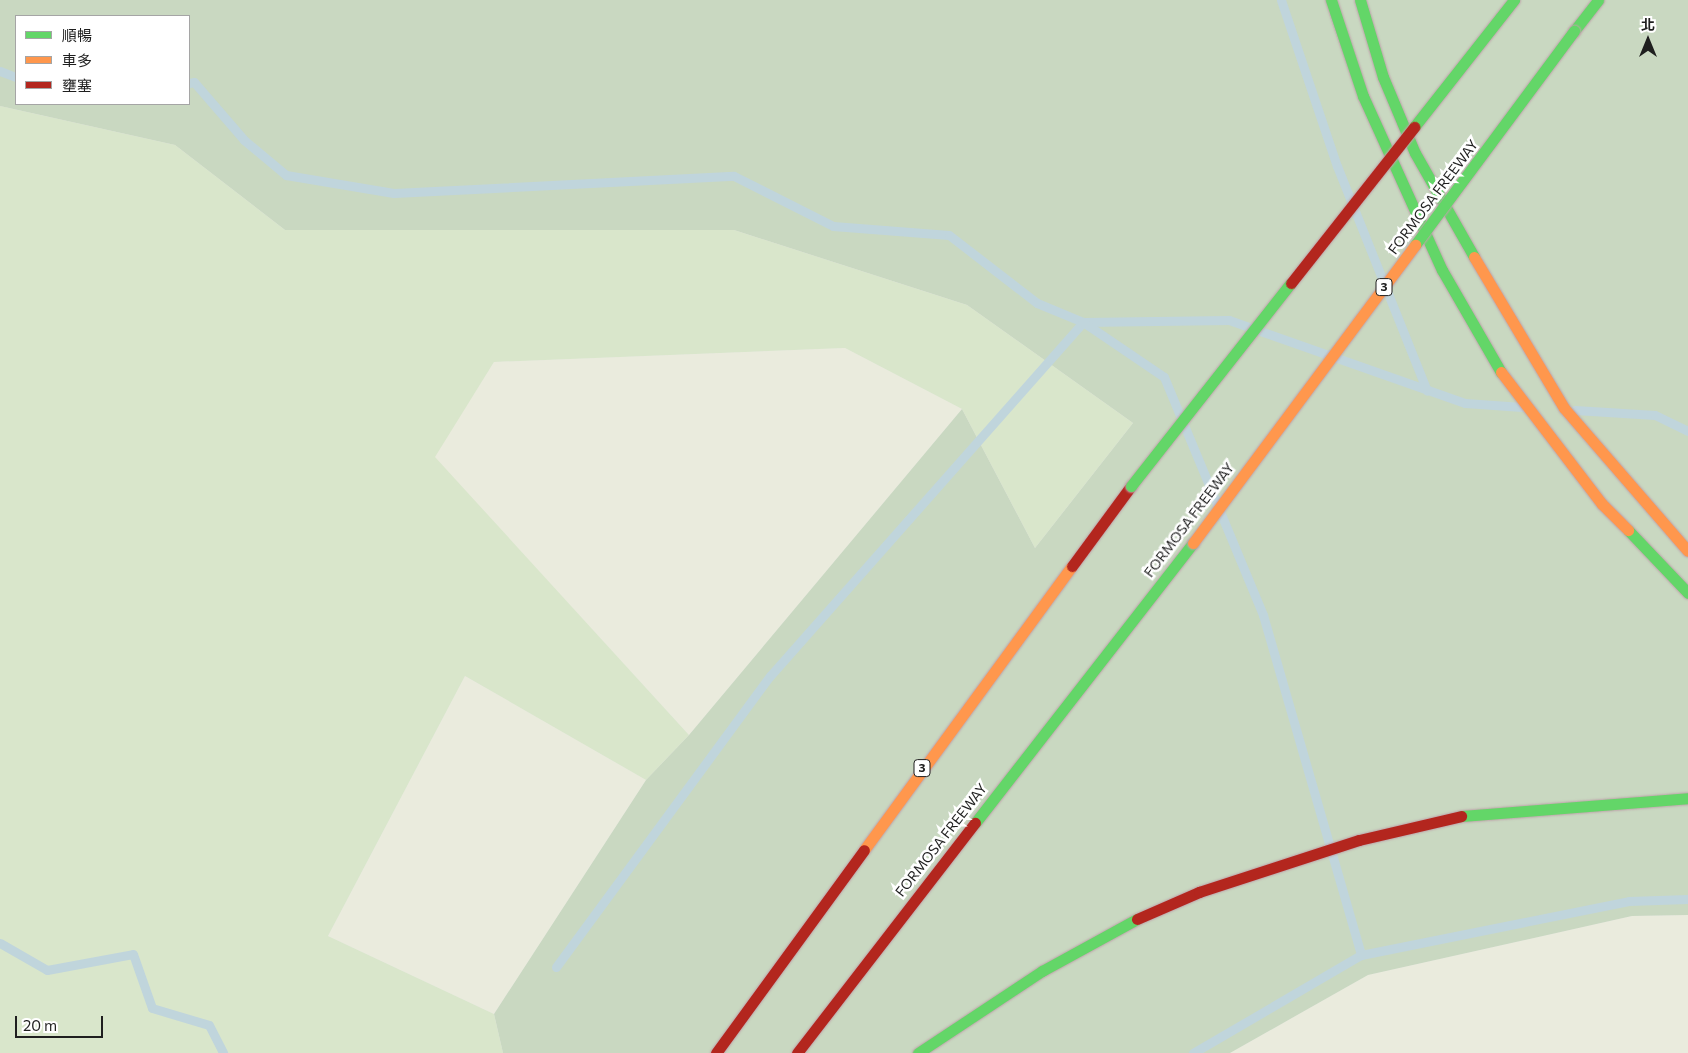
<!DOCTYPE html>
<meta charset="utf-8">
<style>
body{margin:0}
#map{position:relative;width:1688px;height:1053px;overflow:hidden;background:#edebe9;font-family:Commissioner,"Noto Sans TC",sans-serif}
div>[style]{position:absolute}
.farmland>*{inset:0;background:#eaebdd}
.grass>*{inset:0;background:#d9e6cb}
.forest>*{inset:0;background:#c9d8c1}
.stream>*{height:9px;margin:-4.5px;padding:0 4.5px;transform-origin:4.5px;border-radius:4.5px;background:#c0d5dc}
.roads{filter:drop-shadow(0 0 1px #bea3aa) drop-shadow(0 0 1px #bea3aa)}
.fast>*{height:11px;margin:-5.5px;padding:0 5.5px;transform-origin:5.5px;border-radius:5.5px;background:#63d668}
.slow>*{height:11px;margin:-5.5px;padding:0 5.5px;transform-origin:5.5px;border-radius:5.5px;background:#ff974d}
.jam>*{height:11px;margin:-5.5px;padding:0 5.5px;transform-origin:5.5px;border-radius:5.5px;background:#b3261e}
.bridges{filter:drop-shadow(0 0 1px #bea3aa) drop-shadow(0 0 1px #bea3aa)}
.fast-bridge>*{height:11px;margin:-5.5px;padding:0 5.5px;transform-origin:5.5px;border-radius:5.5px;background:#63d668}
.slow-bridge>*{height:11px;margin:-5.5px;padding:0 5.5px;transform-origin:5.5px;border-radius:5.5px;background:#ff974d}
.jam-bridge>*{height:11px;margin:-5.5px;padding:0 5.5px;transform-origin:5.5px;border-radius:5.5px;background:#b3261e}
span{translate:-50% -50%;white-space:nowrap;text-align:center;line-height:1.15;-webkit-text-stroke:5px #fff;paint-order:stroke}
.shield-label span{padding:1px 4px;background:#fff;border:1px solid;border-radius:4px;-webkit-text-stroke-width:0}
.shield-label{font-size:12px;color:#1f1f1f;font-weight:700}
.street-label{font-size:14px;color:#1f1f1f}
.legend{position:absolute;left:15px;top:15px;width:175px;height:90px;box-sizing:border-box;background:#fff;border:1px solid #a5a5a5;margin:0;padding:6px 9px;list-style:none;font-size:15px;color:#1f1f1f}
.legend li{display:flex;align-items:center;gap:10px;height:25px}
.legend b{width:25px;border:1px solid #a5a5a5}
.north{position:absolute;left:1623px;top:15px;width:50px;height:50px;-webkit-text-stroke:4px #fff;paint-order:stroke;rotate:0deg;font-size:14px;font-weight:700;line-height:20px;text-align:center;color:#1f1f1f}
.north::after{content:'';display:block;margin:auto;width:18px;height:22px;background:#1f1f1f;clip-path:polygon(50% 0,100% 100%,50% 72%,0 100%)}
.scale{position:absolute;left:15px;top:1016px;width:88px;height:22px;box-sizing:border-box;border:2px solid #1f1f1f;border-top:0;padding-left:6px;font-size:15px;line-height:18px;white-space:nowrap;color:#1f1f1f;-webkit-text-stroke:4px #fff;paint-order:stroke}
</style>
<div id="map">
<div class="farmland">
<i style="clip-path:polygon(845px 348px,962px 409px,689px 735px,434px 457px,494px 362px)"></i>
<i style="clip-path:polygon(465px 676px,646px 780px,494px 1014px,328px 936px)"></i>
<i style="clip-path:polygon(1688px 915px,1688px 1053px,1230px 1053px,1368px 975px,1632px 916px)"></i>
</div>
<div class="grass">
<i style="clip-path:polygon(0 106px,175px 145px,285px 230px,734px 230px,967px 305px,1133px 423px,1035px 548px,962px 409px,845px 348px,494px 362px,435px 457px,689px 735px,646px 780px,465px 676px,328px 936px,494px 1014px,503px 1053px,0 1053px)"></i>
</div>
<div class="forest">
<i style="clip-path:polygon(evenodd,0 0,1688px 0,1688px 915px,1632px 916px,1368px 975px,1230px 1053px,503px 1053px,494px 1014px,646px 780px,689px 735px,962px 409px,1035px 548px,1133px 423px,967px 305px,734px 230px,285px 230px,175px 145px,0 106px,0 0,16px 16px,189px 16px,189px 104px,16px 104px,16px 16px)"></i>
</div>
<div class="stream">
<i style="left:1281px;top:0;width:175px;rotate:71.4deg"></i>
<i style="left:1337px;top:166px;width:242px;rotate:68.2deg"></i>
<i style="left:0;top:71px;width:17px;rotate:21deg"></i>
<i style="left:189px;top:83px;width:5px;rotate:-11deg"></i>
<i style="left:194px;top:82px;width:77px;rotate:49.2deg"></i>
<i style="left:244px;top:140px;width:55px;rotate:39.8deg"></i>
<i style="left:286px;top:175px;width:109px;rotate:9.5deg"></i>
<i style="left:394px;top:193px;width:340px;rotate:-2.9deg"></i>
<i style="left:734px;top:176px;width:111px;rotate:26.8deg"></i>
<i style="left:833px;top:226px;width:116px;rotate:4.4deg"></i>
<i style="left:949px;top:235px;width:111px;rotate:37.7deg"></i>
<i style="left:1037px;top:303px;width:50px;rotate:22.4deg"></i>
<i style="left:1083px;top:322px;width:146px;rotate:-0.8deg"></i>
<i style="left:1229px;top:320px;width:250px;rotate:19.4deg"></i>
<i style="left:1465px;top:403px;width:57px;rotate:4deg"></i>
<i style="left:1575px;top:410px;width:80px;rotate:3.6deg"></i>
<i style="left:1655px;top:415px;width:37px;rotate:26deg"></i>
<i style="left:0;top:943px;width:54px;rotate:29.9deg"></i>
<i style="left:47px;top:970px;width:87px;rotate:-10.5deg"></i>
<i style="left:133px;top:954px;width:57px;rotate:70.6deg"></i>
<i style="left:152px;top:1008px;width:59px;rotate:16.6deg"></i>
<i style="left:209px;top:1025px;width:31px;rotate:63deg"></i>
<i style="left:556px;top:967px;width:361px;rotate:-53.7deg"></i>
<i style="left:770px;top:676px;width:473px;rotate:-48.5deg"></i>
<i style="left:1083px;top:322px;width:98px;rotate:34.2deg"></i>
<i style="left:1164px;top:377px;width:258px;rotate:67.4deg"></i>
<i style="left:1263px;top:615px;width:354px;rotate:73.9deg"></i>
<i style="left:1193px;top:1053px;width:194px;rotate:-30.3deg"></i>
<i style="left:1361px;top:955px;width:273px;rotate:-11.4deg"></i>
<i style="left:1629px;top:901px;width:59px;rotate:-1.9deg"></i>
</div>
<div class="roads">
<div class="fast">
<i style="left:1331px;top:0;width:101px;rotate:71.6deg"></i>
<i style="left:1363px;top:96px;width:191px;rotate:65.6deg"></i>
<i style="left:1442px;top:270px;width:118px;rotate:60deg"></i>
<i style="left:1360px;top:0;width:80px;rotate:73.4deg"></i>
<i style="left:1383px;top:77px;width:82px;rotate:67.2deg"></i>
<i style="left:1415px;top:153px;width:120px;rotate:60.4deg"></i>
<i style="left:1574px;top:31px;width:39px;rotate:-52deg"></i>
<i style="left:1628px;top:530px;width:87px;rotate:46.4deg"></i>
<i style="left:1461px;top:816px;width:228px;rotate:-4.5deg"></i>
<i style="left:975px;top:823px;width:355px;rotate:-52.1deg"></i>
<i style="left:918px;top:1053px;width:149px;rotate:-33.5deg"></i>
<i style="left:1042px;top:971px;width:108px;rotate:-28.7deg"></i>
</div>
<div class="slow">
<i style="left:1474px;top:257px;width:176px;rotate:59.2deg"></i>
<i style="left:1564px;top:408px;width:189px;rotate:49.1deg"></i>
<i style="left:1501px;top:372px;width:166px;rotate:52.6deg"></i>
<i style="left:1602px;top:504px;width:37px;rotate:45deg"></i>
<i style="left:864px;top:850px;width:352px;rotate:-53.8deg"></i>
</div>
<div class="jam">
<i style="left:1072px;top:566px;width:99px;rotate:-53.6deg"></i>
<i style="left:1137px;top:919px;width:68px;rotate:-23.5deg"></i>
<i style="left:1199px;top:892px;width:168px;rotate:-18deg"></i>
<i style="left:1359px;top:840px;width:105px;rotate:-13.2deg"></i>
<i style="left:716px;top:1053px;width:251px;rotate:-53.9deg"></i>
<i style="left:797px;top:1053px;width:291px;rotate:-52.3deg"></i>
</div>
</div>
<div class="bridges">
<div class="fast-bridge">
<i style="left:1414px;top:127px;width:162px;rotate:-51.8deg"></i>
<i style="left:1415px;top:245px;width:267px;rotate:-53.4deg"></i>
<i style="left:1131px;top:486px;width:258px;rotate:-51.8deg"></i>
</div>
<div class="slow-bridge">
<i style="left:1193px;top:543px;width:372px;rotate:-53.3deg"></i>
</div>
<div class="jam-bridge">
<i style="left:1291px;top:283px;width:199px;rotate:-51.7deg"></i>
</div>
</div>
<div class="shield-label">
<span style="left:1384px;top:287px">3</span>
<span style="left:922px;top:768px">3</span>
</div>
<div class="street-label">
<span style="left:1433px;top:197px;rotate:-53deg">FORMOSA FREEWAY</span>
<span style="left:1189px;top:520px;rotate:-53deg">FORMOSA FREEWAY</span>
<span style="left:941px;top:840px;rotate:-52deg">FORMOSA FREEWAY</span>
</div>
<ul class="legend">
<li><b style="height:6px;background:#63d668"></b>順暢</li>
<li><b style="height:6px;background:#ff974d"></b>車多</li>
<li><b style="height:6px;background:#b3261e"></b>壅塞</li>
</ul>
<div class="north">北</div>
<div class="scale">20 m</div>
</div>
